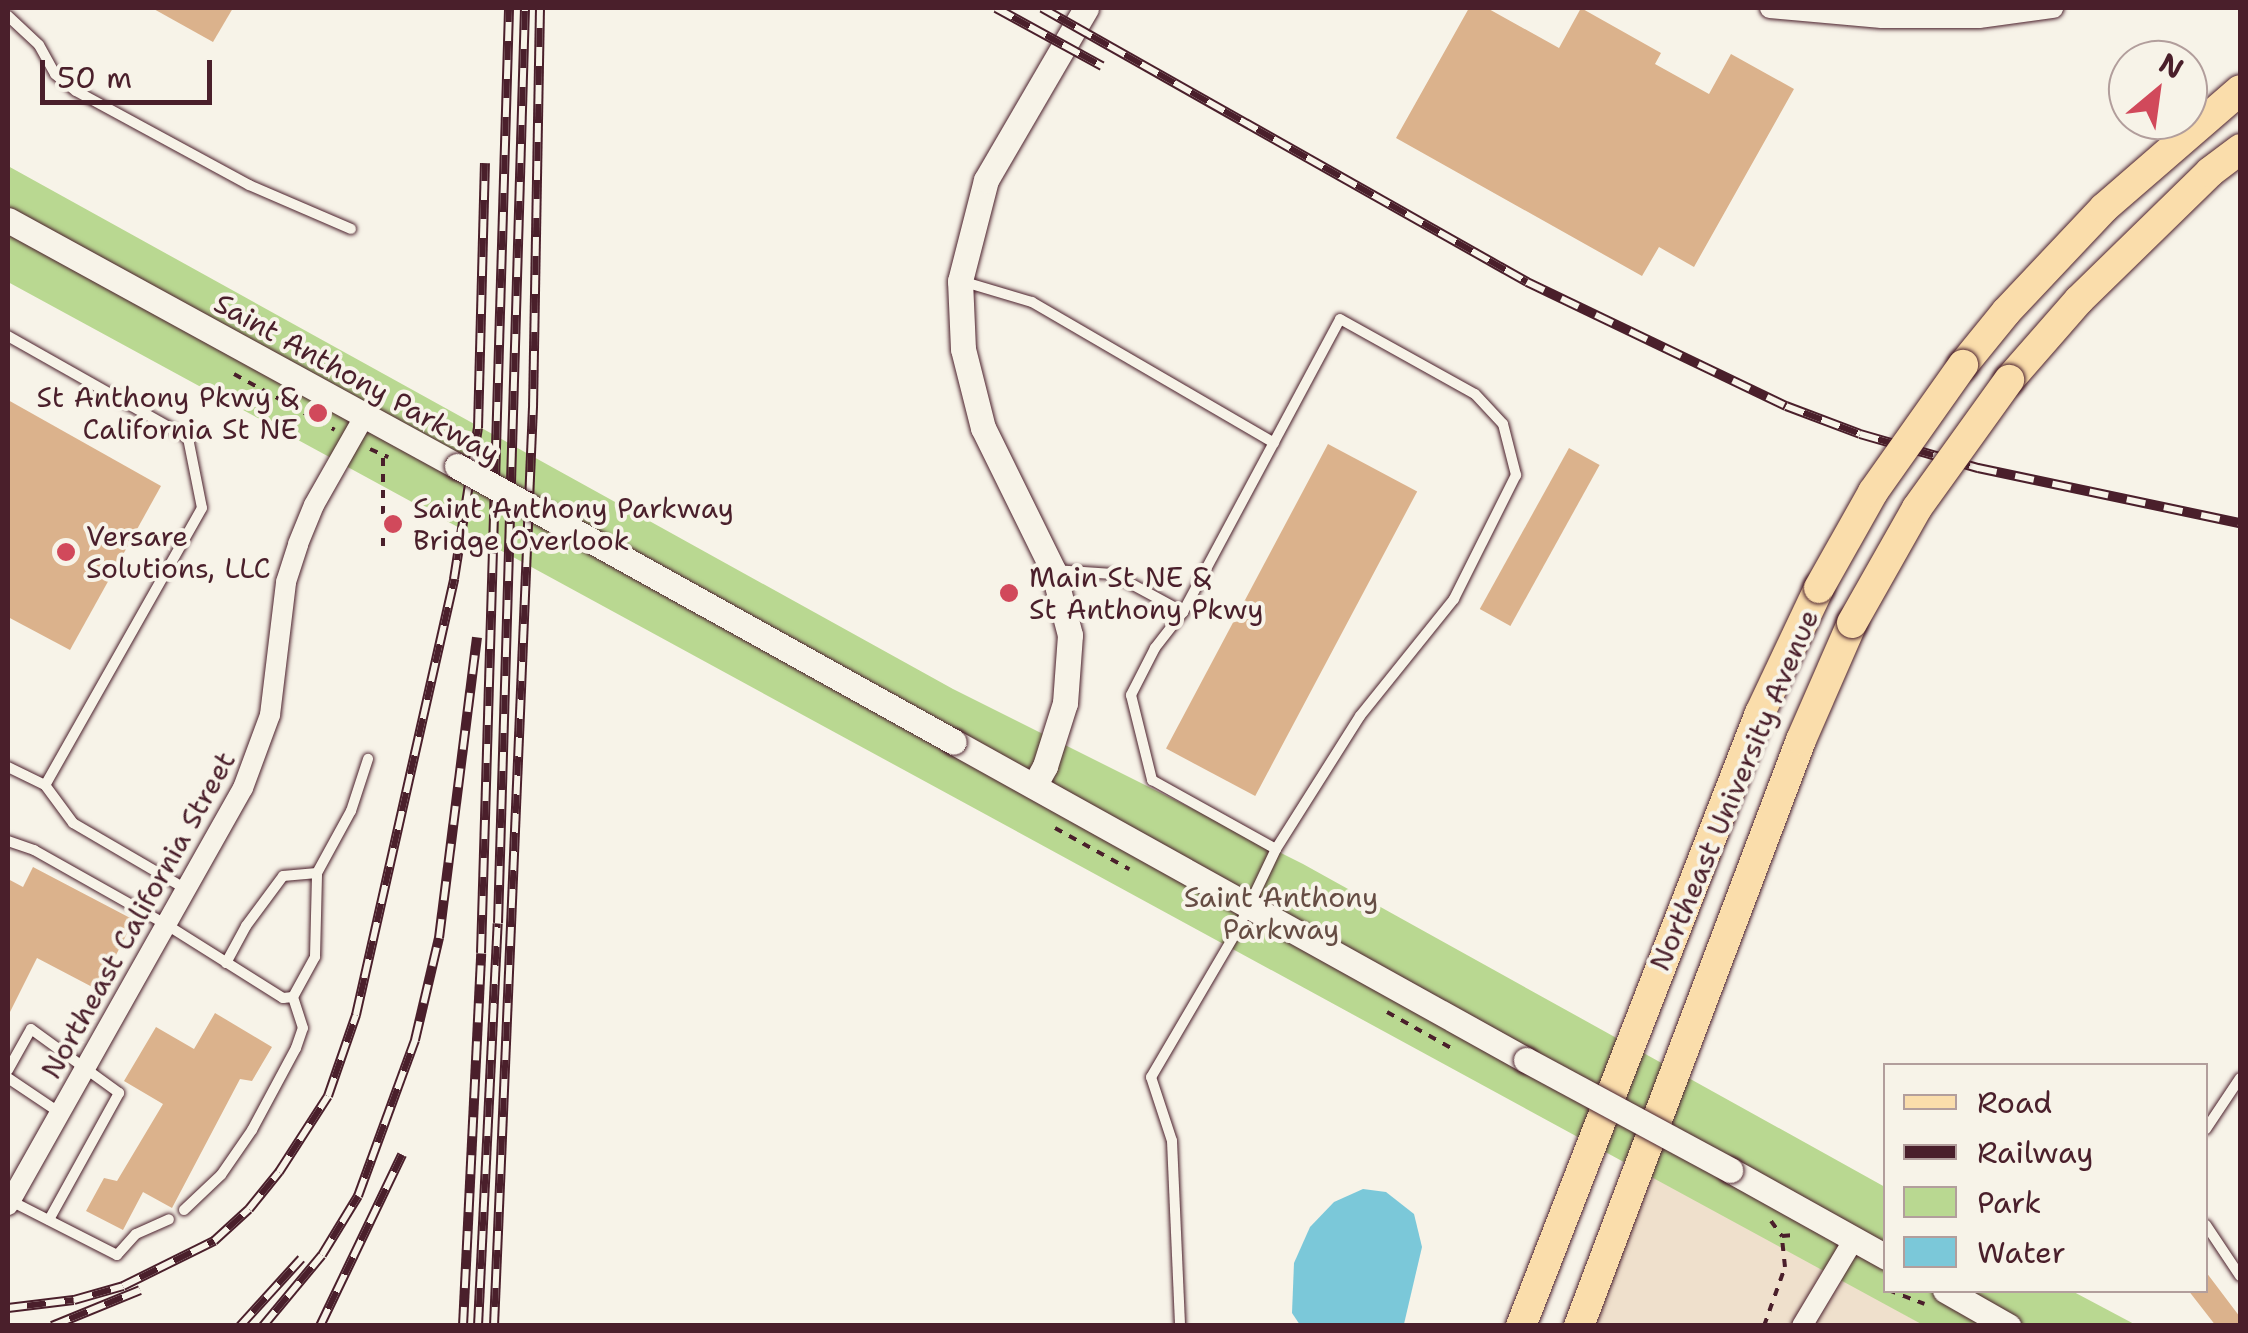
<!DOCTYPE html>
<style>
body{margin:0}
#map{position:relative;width:2248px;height:1333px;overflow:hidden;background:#f7f3e8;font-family:"Shantell Sans",sans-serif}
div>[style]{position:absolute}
.built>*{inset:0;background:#efe0cc}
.green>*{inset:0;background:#b9d891}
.water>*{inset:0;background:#7bc8d9}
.building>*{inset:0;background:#dbb28c;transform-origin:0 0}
.path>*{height:4px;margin-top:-2px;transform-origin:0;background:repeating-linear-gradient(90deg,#4a1f2b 0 8px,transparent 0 16px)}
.roads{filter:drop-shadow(0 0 2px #4a1f2b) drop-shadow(0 0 2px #4a1f2b)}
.service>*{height:10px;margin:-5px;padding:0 5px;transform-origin:5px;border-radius:5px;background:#f7f3e8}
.minor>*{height:20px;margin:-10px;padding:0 10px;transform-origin:10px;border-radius:10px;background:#f7f3e8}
.tertiary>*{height:25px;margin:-12.5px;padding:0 12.5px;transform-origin:12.5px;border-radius:12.5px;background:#f7f3e8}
.primary>*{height:30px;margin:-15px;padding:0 15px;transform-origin:15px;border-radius:15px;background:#faddab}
.rail>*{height:10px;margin-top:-5px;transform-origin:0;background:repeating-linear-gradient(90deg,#f7f3e8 0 19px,#4a1f2b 0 38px);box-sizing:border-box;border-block:2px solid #4a1f2b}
.bridges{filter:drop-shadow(0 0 2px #4a1f2b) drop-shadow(0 0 2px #4a1f2b)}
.tertiary-bridge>*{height:25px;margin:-12.5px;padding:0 12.5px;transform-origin:12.5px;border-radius:12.5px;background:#f7f3e8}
.primary-bridge>*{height:30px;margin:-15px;padding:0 15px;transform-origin:15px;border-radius:15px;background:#faddab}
.dots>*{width:28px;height:28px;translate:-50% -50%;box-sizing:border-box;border:5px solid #f7f3e8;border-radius:50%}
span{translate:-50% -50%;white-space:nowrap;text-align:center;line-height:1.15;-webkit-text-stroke:8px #f7f3e8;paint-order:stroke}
.street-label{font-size:28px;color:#4a1f2b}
.poi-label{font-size:28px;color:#4a1f2b}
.right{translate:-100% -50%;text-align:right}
.left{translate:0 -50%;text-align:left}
.park-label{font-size:28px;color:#664d44}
.frame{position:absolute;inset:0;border:10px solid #4a1f2b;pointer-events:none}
.legend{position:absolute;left:1883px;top:1063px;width:325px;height:230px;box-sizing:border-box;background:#f7f3e8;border:2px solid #b29e9c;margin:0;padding:12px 18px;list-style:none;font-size:30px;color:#4a1f2b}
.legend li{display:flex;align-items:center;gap:20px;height:50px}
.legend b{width:50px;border:2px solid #b29e9c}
.north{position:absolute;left:2108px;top:40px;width:100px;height:100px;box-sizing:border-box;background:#f7f3e8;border:2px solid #b29e9c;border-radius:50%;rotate:29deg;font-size:28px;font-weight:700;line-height:40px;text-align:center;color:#4a1f2b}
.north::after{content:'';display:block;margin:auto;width:35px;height:45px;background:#d1495b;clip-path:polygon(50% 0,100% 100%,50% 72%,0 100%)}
.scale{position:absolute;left:40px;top:60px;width:172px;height:45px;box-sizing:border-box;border:5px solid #4a1f2b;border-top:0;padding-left:12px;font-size:30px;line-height:35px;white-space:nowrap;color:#4a1f2b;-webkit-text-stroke:8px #f7f3e8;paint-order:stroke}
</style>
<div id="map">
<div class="built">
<i style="clip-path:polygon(1652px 1172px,1925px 1326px,1594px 1326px)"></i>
</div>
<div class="green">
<i style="clip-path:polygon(8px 166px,953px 689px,1303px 864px,1885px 1187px,1886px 1290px,2072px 1291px,2136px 1325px,1923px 1325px,8px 282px)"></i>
</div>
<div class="water">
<i style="clip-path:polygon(1363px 1189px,1386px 1192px,1414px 1214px,1422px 1247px,1404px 1324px,1300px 1325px,1292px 1313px,1294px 1263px,1310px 1227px,1334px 1202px)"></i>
</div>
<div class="building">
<i style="clip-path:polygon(152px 8px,233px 8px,213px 42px)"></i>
<i style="clip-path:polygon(1469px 8px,1487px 8px,1559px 48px,1581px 8px,1661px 53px,1655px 64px,1709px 94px,1731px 54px,1794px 89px,1694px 267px,1659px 247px,1642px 276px,1396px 138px)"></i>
<i style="clip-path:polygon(8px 400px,161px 486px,70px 650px,8px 617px)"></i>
<i style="left:1328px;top:444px;width:101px;height:345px;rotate:28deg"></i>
<i style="left:1569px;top:448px;width:35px;height:184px;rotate:29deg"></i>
<i style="clip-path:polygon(33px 867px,134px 920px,98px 990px,37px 958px,8px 1016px,8px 879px,23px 887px)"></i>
<i style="clip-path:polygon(215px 1013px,272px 1047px,252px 1081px,240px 1079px,172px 1208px,143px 1192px,123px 1230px,86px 1211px,104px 1178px,117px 1181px,163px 1104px,124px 1081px,156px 1027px,194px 1049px)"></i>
<i style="clip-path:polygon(2206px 1272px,2240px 1317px,2240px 1326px,2216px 1326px,2188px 1290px,2206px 1290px)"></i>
</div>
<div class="path">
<i style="left:234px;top:374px;width:115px;rotate:29deg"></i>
<i style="left:370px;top:449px;width:20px;rotate:24deg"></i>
<i style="left:383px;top:546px;width:89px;rotate:-90deg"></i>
<i style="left:1055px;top:828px;width:85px;rotate:29deg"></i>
<i style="left:1387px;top:1012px;width:76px;rotate:29.3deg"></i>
<i style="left:1771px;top:1221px;width:19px;rotate:54deg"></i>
<i style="left:1782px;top:1236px;width:12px;rotate:-5deg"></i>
<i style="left:1888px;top:1290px;width:39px;rotate:21deg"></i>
<i style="left:1764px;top:1326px;width:63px;rotate:-70.4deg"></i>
<i style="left:1785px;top:1267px;width:31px;rotate:-96deg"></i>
</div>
<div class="roads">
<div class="service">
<i style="left:8px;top:16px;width:42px;rotate:43.1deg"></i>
<i style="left:39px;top:45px;width:33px;rotate:61deg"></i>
<i style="left:55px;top:74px;width:27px;rotate:39deg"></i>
<i style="left:76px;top:91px;width:197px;rotate:28.5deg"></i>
<i style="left:249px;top:185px;width:111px;rotate:23.3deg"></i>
<i style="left:961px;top:281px;width:74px;rotate:16.5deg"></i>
<i style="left:1032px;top:302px;width:280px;rotate:30.2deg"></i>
<i style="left:8px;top:336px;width:207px;rotate:29.5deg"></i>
<i style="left:188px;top:438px;width:71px;rotate:78.7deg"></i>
<i style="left:202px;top:508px;width:318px;rotate:119.5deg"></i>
<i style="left:1054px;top:570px;width:59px;rotate:3.9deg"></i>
<i style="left:1113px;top:574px;width:80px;rotate:28.5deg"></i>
<i style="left:1183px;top:612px;width:46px;rotate:127.9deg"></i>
<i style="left:1155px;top:648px;width:53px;rotate:117.1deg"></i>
<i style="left:1131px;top:695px;width:88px;rotate:76.1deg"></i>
<i style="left:1152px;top:780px;width:142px;rotate:29.1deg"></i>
<i style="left:1276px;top:849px;width:89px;rotate:115.4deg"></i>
<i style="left:1238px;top:929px;width:172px;rotate:120.4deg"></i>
<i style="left:1151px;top:1077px;width:67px;rotate:71.8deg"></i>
<i style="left:1172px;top:1141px;width:185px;rotate:87.5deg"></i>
<i style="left:1183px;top:612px;width:332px;rotate:-61.8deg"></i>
<i style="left:1340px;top:319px;width:154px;rotate:29.1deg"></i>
<i style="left:1475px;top:394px;width:41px;rotate:47deg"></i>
<i style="left:1503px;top:424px;width:53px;rotate:75.7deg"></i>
<i style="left:1516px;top:475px;width:139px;rotate:116.6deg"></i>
<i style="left:1454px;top:599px;width:150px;rotate:128.8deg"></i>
<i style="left:1360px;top:716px;width:157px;rotate:122.3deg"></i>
<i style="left:8px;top:767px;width:41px;rotate:25.9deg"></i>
<i style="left:45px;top:785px;width:47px;rotate:53.6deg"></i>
<i style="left:73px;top:823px;width:131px;rotate:30.3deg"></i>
<i style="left:8px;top:841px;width:28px;rotate:19deg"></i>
<i style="left:34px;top:850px;width:153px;rotate:29.4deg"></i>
<i style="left:167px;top:925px;width:137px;rotate:32.2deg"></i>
<i style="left:283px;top:998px;width:10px;rotate:-6deg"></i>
<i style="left:293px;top:997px;width:46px;rotate:-61.2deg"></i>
<i style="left:315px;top:957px;width:84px;rotate:-88.6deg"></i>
<i style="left:317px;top:873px;width:71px;rotate:-61.3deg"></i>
<i style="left:351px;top:811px;width:55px;rotate:-71.9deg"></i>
<i style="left:226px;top:963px;width:42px;rotate:-61.6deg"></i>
<i style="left:246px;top:926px;width:62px;rotate:-53.5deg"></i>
<i style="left:283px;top:876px;width:34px;rotate:-5deg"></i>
<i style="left:8px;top:1070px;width:47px;rotate:-60.7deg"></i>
<i style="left:31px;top:1029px;width:109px;rotate:36deg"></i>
<i style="left:119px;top:1093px;width:145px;rotate:118.9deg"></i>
<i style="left:8px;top:1078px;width:63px;rotate:33.9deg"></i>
<i style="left:2206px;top:1129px;width:61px;rotate:-56.3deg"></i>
<i style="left:11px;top:1201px;width:119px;rotate:27deg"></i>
<i style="left:117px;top:1255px;width:28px;rotate:-48deg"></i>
<i style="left:136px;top:1234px;width:36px;rotate:-24deg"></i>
<i style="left:184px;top:1210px;width:51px;rotate:-43.4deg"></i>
<i style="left:221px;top:1175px;width:55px;rotate:-55.4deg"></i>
<i style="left:252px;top:1130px;width:93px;rotate:-61.8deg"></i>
<i style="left:296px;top:1048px;width:21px;rotate:-71deg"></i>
<i style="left:303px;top:1028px;width:33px;rotate:-108deg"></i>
<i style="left:2206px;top:1225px;width:61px;rotate:56.3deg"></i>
</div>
<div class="minor">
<i style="left:1770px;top:8px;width:112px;rotate:5.1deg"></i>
<i style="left:1882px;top:18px;width:97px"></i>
<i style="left:1979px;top:18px;width:75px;rotate:-7.7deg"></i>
<i style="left:8px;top:1205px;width:479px;rotate:-60.6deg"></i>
<i style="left:243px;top:788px;width:78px;rotate:-69.7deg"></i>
<i style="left:270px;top:715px;width:134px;rotate:-83.1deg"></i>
<i style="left:286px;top:582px;width:40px;rotate:-72deg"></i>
<i style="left:298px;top:544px;width:42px;rotate:-67.7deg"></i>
<i style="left:314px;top:505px;width:101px;rotate:-60.4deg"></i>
<i style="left:1802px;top:1326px;width:101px;rotate:-59.1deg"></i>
</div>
<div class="tertiary">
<i style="left:8px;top:220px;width:512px;rotate:28.72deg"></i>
<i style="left:954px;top:742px;width:654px;rotate:29.07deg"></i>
<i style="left:1034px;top:786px;width:23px;rotate:-61deg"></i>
<i style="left:1045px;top:766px;width:66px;rotate:-72.4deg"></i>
<i style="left:1065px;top:703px;width:68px;rotate:-85.8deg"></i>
<i style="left:1070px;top:635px;width:67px;rotate:-104.7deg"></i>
<i style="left:1053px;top:570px;width:158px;rotate:-116.2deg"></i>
<i style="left:983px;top:428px;width:81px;rotate:-104.2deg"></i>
<i style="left:963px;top:349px;width:68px;rotate:-92.5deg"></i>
<i style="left:960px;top:281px;width:104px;rotate:-75.6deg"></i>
<i style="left:986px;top:180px;width:199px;rotate:-59.8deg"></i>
<i style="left:1730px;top:1170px;width:179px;rotate:29.1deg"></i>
<i style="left:1945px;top:1290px;width:73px;rotate:29.7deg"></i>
</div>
<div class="primary">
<i style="left:1963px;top:365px;width:68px;rotate:-50.9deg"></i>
<i style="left:2006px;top:312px;width:143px;rotate:-46.7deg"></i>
<i style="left:2104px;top:208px;width:180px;rotate:-40.9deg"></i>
<i style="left:2009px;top:380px;width:106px;rotate:-48.8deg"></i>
<i style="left:2079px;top:300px;width:183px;rotate:-44.3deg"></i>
<i style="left:2210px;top:172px;width:38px;rotate:-37deg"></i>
<i style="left:1521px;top:1326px;width:658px;rotate:-68.7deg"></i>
<i style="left:1760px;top:713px;width:138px;rotate:-64.7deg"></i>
<i style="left:1579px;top:1326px;width:627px;rotate:-69.25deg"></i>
<i style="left:1801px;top:740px;width:128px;rotate:-66.4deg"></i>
</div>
</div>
<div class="rail">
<i style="left:996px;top:8px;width:121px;rotate:28.7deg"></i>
<i style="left:1042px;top:8px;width:557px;rotate:29.46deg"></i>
<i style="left:1527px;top:282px;width:287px;rotate:25.6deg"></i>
<i style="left:1786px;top:406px;width:79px;rotate:20.7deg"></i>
<i style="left:1860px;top:434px;width:123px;rotate:16.1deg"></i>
<i style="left:1978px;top:468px;width:268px;rotate:11.9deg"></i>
<i style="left:8px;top:1308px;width:66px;rotate:-6.9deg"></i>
<i style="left:74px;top:1300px;width:51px;rotate:-15.9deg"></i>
<i style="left:123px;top:1286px;width:102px;rotate:-26.3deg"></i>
<i style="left:214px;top:1241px;width:47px;rotate:-42.4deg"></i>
<i style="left:249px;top:1209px;width:48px;rotate:-51deg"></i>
<i style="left:279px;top:1172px;width:90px;rotate:-57.2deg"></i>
<i style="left:328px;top:1096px;width:86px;rotate:-70.9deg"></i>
<i style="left:356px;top:1015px;width:447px;rotate:-77.3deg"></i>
<i style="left:454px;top:579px;width:153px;rotate:-81deg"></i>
<i style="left:478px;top:428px;width:265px;rotate:-88.5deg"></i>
<i style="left:52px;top:1326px;width:95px;rotate:-22.2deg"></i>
<i style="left:240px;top:1326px;width:91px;rotate:-47.7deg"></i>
<i style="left:263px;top:1326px;width:92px;rotate:-50.3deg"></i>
<i style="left:322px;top:1255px;width:69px;rotate:-58.6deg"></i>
<i style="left:358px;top:1196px;width:166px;rotate:-69.9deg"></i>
<i style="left:415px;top:1040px;width:105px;rotate:-76.8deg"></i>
<i style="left:439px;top:938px;width:303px;rotate:-82.8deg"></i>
<i style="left:320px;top:1326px;width:190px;rotate:-64.4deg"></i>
<i style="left:463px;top:1326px;width:373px;rotate:-87.2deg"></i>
<i style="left:481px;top:953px;width:945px;rotate:-88.3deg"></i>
<i style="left:478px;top:1326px;width:403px;rotate:-87.2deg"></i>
<i style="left:498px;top:923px;width:915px;rotate:-88.31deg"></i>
<i style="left:494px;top:1326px;width:919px;rotate:-87.57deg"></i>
<i style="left:533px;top:408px;width:400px;rotate:-89deg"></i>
</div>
<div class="bridges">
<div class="tertiary-bridge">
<i style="left:457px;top:466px;width:568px;rotate:29.04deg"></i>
<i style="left:1526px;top:1060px;width:232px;rotate:28.3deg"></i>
</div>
<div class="primary-bridge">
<i style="left:1819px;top:588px;width:110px;rotate:-60.6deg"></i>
<i style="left:1873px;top:492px;width:156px;rotate:-54.7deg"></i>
<i style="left:1852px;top:623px;width:132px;rotate:-60.5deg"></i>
<i style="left:1917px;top:508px;width:158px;rotate:-54.3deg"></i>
</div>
</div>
<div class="dots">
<i style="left:318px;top:413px;background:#d1495b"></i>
<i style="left:393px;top:524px;background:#d1495b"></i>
<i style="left:66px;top:552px;background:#d1495b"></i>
<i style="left:1009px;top:593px;background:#d1495b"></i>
</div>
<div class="street-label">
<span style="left:357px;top:378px;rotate:29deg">Saint Anthony Parkway</span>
<span style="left:1734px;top:790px;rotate:-67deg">Northeast University Avenue</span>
<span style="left:138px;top:915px;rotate:-61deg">Northeast California Street</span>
</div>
<div class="poi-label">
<span class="right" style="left:298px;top:413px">St Anthony Pkwy &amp;<br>California St NE</span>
<span class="left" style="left:413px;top:524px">Saint Anthony Parkway<br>Bridge Overlook</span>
<span class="left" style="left:86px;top:552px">Versare<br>Solutions, LLC</span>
<span class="left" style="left:1029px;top:593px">Main St NE &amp;<br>St Anthony Pkwy</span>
</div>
<div class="park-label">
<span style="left:1281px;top:913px">Saint Anthony<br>Parkway</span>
</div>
<div class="frame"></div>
<ul class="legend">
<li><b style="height:12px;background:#faddab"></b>Road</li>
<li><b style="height:12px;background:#4a1f2b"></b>Railway</li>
<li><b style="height:28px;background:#b9d891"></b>Park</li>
<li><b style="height:28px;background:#7bc8d9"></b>Water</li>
</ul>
<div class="north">N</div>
<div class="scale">50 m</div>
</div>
